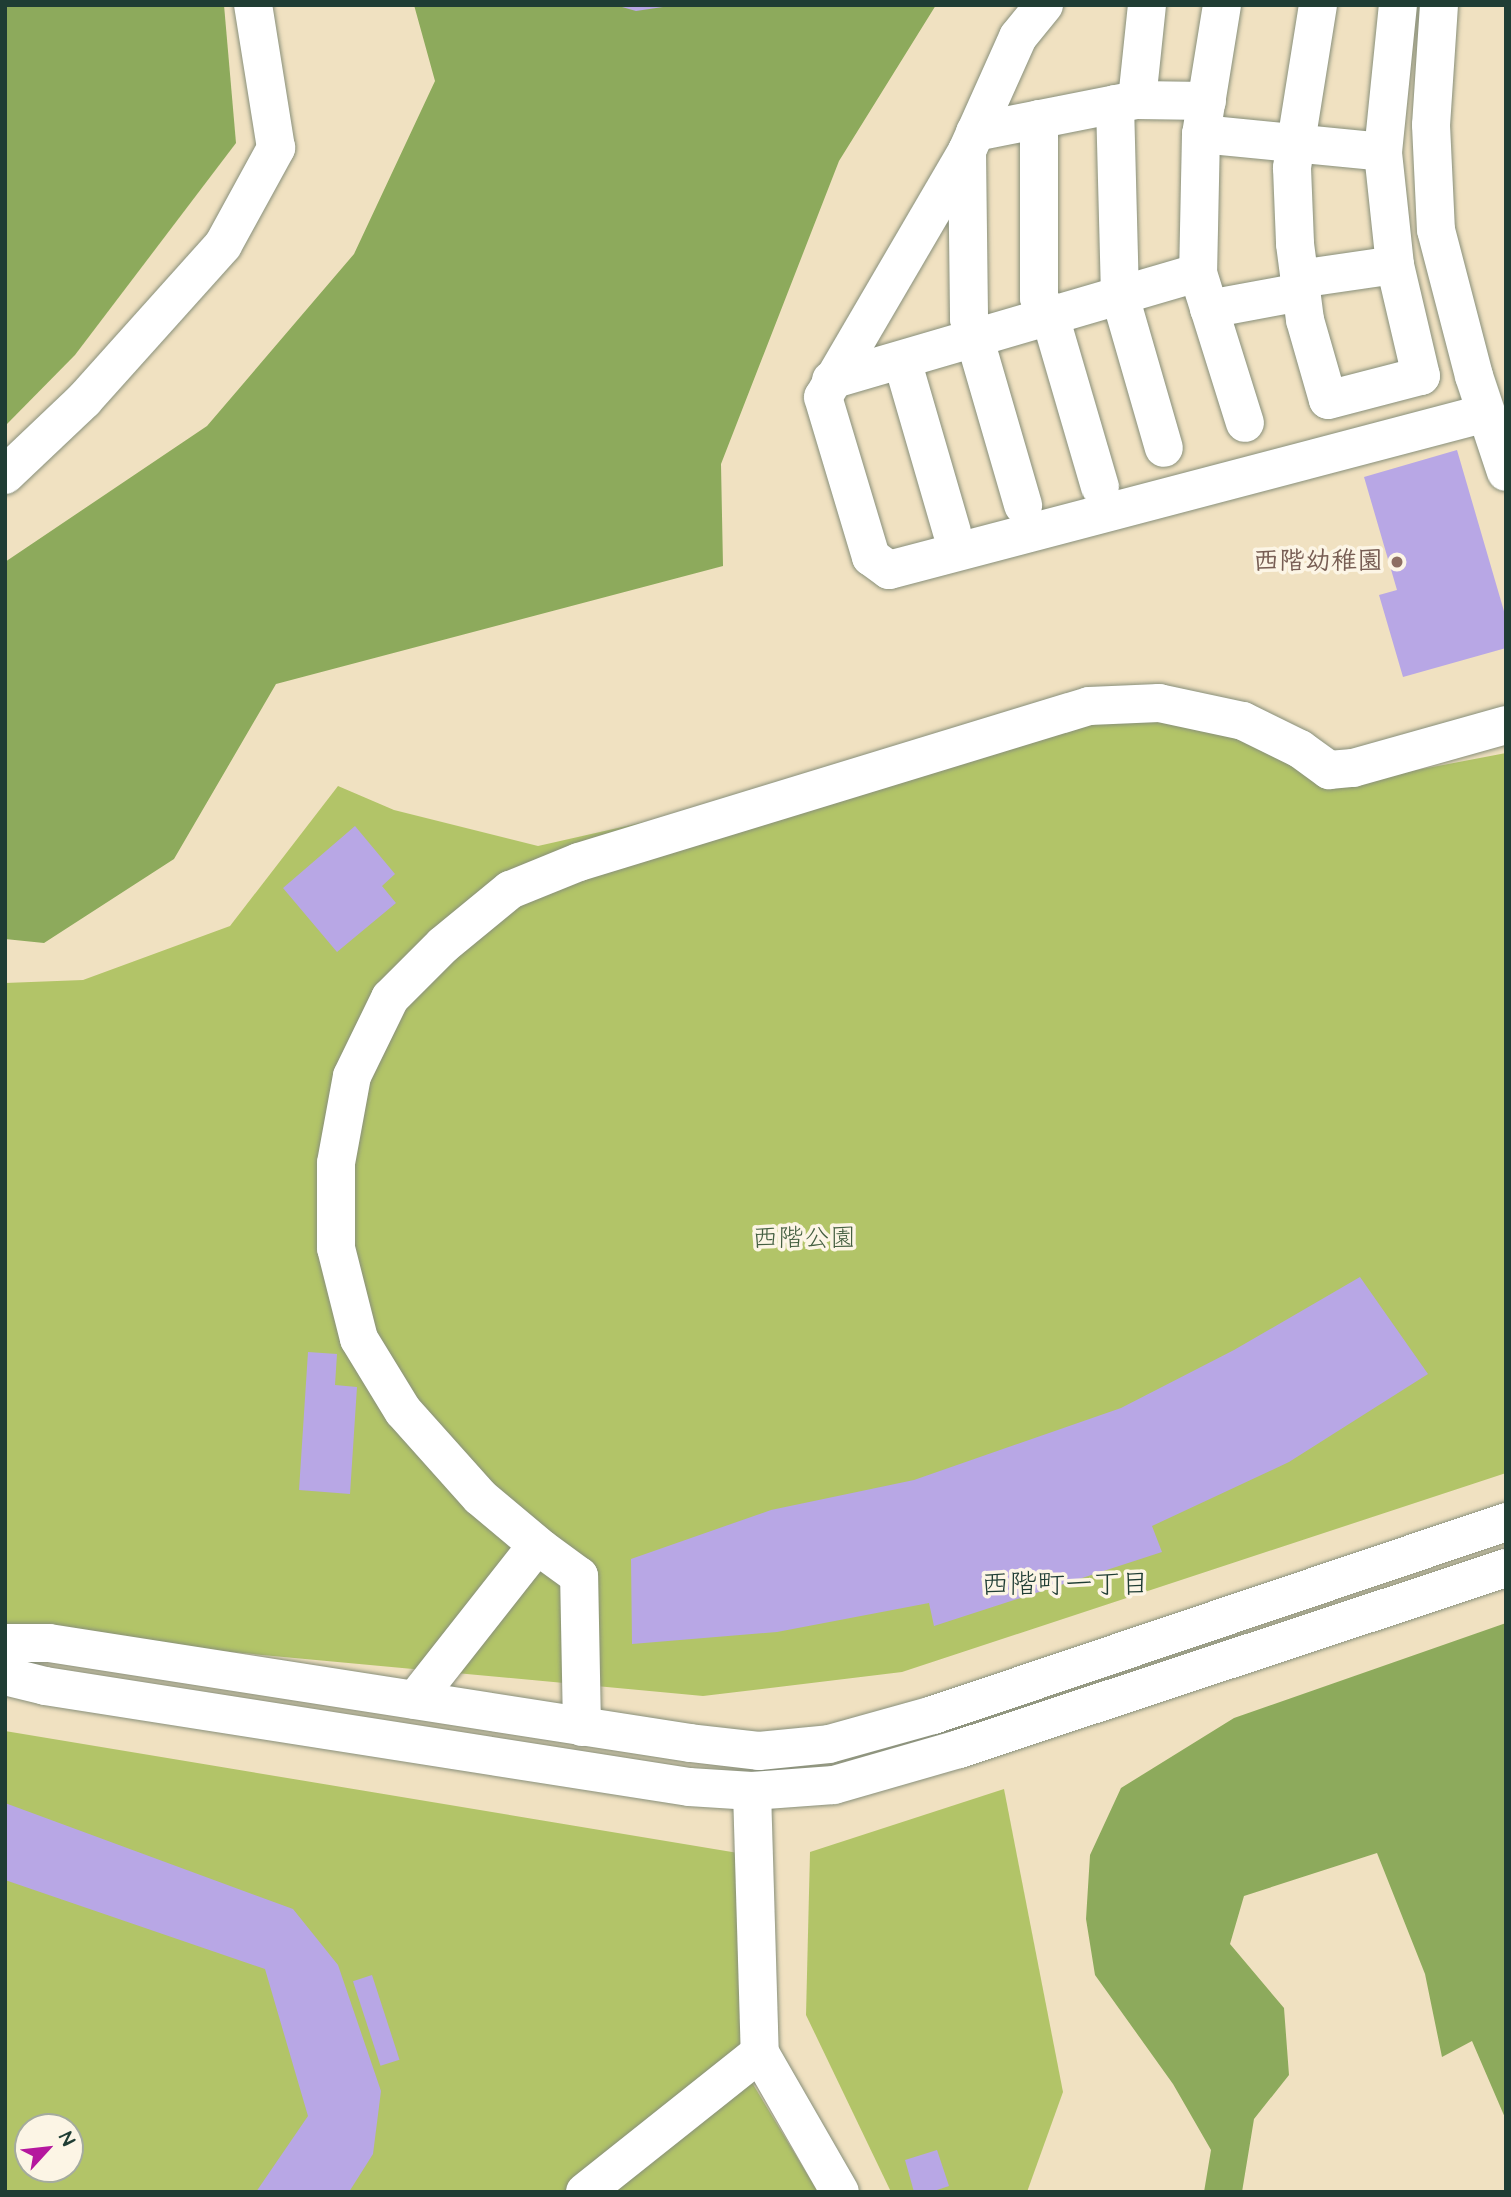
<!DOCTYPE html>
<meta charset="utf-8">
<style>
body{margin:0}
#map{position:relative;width:1511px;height:2197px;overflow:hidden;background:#f0e1c1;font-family:"Architects Daughter","Klee One",sans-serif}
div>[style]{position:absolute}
.green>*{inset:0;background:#b2c468}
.forest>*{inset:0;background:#8daa5c}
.building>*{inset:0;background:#b8a7e5;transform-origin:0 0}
.roads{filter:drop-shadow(0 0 2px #888f7a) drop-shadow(0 0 2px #888f7a)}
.minor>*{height:38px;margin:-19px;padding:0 19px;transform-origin:19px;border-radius:19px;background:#fff}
.dots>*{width:19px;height:19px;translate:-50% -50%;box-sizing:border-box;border:4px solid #fcf5e5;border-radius:50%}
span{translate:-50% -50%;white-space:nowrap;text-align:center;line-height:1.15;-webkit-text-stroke:7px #fcf5e5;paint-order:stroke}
.education-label{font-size:26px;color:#785e54;font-weight:700}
.right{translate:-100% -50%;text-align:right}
.park-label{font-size:26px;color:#445f41}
.neighbourhood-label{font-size:28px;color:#1f3d34}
.frame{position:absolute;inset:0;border:7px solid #1f3d34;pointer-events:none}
.north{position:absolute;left:14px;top:2113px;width:70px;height:70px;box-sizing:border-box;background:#fcf5e5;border:2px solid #a4ab9e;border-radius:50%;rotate:63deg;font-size:19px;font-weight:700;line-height:28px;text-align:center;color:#1f3d34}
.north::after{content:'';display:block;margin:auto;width:24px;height:32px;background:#b5179e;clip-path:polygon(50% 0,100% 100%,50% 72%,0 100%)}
</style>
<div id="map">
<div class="green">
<i style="clip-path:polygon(1158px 715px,1244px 738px,1338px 785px,1506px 753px,1506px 1473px,902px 1672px,703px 1696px,5px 1631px,5px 983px,83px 980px,230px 926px,338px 786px,394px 810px,538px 846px,1095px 720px)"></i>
<i style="clip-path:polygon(evenodd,5px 1731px,738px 1853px,742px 2051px,565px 2192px,5px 2192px,5px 1731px,28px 2127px,70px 2127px,70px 2169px,28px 2169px,28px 2127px)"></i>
<i style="clip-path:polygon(1004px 1789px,1063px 2092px,1027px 2192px,891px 2192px,806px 2015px,810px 1852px)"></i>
<i style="clip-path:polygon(748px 2076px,818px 2192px,608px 2192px)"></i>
</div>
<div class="forest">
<i style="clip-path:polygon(5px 5px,224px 5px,236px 143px,75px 355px,5px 426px)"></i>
<i style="clip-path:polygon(414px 5px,936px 5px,839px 161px,721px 464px,723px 566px,276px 684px,174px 859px,44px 943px,5px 939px,5px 562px,207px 426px,354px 254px,435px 81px)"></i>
<i style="clip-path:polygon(1506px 1623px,1506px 2120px,1472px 2041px,1442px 2057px,1425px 1974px,1377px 1853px,1244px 1896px,1230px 1944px,1284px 2008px,1289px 2075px,1254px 2119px,1242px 2192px,1204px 2192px,1211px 2150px,1173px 2084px,1095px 1975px,1086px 1919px,1090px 1855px,1121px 1788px,1234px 1718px)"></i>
</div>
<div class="building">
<i style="clip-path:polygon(615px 5px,663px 5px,663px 7px,636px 11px)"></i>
<i style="clip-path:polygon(1457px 450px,1506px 618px,1506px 648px,1403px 677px,1379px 595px,1397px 590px,1364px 477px)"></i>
<i style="clip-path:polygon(355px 826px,395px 874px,382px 886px,396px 903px,337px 952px,283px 888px)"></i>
<i style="clip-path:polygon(1360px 1277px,1428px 1374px,1289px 1462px,1152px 1526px,1162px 1552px,934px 1626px,929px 1603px,777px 1632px,632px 1644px,631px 1559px,771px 1510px,914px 1480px,1121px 1408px,1234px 1350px)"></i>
<i style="clip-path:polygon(308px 1352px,337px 1354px,335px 1385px,357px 1387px,350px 1494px,299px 1490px)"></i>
<i style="clip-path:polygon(5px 1803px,293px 1909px,338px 1965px,381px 2091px,373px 2154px,349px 2192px,256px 2192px,308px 2116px,265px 1969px,5px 1880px)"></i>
<i style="left:372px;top:1975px;width:89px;height:20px;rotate:72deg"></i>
<i style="clip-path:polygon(937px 2150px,949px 2186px,931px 2192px,914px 2192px,905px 2160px)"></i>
</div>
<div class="roads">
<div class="minor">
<i style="left:1044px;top:5px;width:41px;rotate:129.1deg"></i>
<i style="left:1018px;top:37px;width:125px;rotate:114.1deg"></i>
<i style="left:967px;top:151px;width:285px;rotate:120.3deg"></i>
<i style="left:823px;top:397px;width:167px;rotate:73.3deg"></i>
<i style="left:871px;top:557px;width:22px;rotate:36deg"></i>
<i style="left:889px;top:570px;width:617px;rotate:-14.73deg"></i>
<i style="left:1222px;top:5px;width:131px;rotate:99.2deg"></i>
<i style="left:1201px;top:134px;width:139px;rotate:91.2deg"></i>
<i style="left:1198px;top:273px;width:157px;rotate:72.6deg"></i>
<i style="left:1318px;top:5px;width:165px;rotate:99.1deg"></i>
<i style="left:1292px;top:168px;width:76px;rotate:87.7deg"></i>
<i style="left:1295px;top:244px;width:77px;rotate:82.5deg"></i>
<i style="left:1305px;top:320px;width:83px;rotate:74deg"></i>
<i style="left:1328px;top:400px;width:96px;rotate:-14.5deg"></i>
<i style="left:1421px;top:376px;width:114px;rotate:-103.2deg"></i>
<i style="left:1395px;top:265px;width:114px;rotate:-96.1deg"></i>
<i style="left:1383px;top:152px;width:148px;rotate:-84.2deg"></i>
<i style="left:1439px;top:5px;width:120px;rotate:93.8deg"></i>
<i style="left:1431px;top:125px;width:105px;rotate:87.3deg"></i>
<i style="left:1436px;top:230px;width:151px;rotate:75.4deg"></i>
<i style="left:1474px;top:376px;width:101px;rotate:71.6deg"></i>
<i style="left:1137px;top:100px;width:96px;rotate:-84deg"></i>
<i style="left:1115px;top:104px;width:192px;rotate:88.5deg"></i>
<i style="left:1120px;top:296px;width:158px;rotate:73.9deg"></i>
<i style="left:1039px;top:119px;width:179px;rotate:90deg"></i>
<i style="left:1039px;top:298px;width:21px;rotate:59deg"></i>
<i style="left:1050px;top:316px;width:178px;rotate:73.7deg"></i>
<i style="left:975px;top:132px;width:165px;rotate:-11.2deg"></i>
<i style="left:1137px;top:100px;width:70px;rotate:0.8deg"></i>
<i style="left:1201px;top:134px;width:183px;rotate:5.6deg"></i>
<i style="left:967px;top:151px;width:168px;rotate:89.3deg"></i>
<i style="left:969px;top:319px;width:194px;rotate:73.8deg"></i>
<i style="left:1299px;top:279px;width:97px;rotate:-8.3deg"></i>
<i style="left:1209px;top:309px;width:94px;rotate:-10.5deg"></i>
<i style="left:902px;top:360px;width:179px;rotate:73.8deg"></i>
<i style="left:831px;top:380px;width:382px;rotate:-16.3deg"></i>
<i style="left:5px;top:475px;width:109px;rotate:-43.5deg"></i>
<i style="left:84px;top:400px;width:208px;rotate:-48.1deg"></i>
<i style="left:223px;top:245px;width:111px;rotate:-61.3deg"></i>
<i style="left:276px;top:148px;width:145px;rotate:-99.1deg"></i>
<i style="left:5px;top:1643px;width:44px"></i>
<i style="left:49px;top:1643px;width:649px;rotate:8.87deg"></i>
<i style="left:690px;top:1743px;width:69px;rotate:6.6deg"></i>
<i style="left:759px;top:1751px;width:70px;rotate:-5.7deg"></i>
<i style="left:829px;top:1744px;width:108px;rotate:-15.6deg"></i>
<i style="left:933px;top:1715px;width:605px;rotate:-18.61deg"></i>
<i style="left:5px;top:1676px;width:41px;rotate:14deg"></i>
<i style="left:45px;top:1686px;width:652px;rotate:8.91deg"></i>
<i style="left:689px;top:1787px;width:63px;rotate:3.6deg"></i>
<i style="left:752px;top:1791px;width:82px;rotate:-4.2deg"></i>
<i style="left:834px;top:1785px;width:130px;rotate:-16.1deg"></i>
<i style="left:959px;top:1749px;width:576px;rotate:-18.31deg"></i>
<i style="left:415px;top:1700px;width:197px;rotate:-51.8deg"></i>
<i style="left:582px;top:1727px;width:151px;rotate:-91.1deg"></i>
<i style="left:579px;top:1576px;width:46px;rotate:-143.9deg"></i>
<i style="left:542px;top:1549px;width:81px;rotate:-140deg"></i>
<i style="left:480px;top:1497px;width:115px;rotate:-131.8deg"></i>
<i style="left:403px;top:1411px;width:84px;rotate:-121.4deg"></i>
<i style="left:359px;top:1339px;width:94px;rotate:-104.2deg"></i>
<i style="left:336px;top:1248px;width:85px;rotate:-90deg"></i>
<i style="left:336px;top:1163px;width:88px;rotate:-79.6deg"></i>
<i style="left:352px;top:1076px;width:87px;rotate:-64deg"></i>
<i style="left:390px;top:998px;width:75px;rotate:-45deg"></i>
<i style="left:443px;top:945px;width:87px;rotate:-39.4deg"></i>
<i style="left:510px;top:890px;width:74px;rotate:-22.1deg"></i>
<i style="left:579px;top:862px;width:533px;rotate:-17.01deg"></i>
<i style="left:1089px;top:706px;width:70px;rotate:-2.5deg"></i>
<i style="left:1159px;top:703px;width:86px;rotate:12.1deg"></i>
<i style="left:1243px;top:721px;width:64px;rotate:26.2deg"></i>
<i style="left:1300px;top:749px;width:36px;rotate:36deg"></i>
<i style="left:1329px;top:770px;width:24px;rotate:-5deg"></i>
<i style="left:1353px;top:768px;width:159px;rotate:-15.7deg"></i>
<i style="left:752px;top:1791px;width:262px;rotate:88.3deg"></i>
<i style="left:760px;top:2053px;width:160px;rotate:60.1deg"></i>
<i style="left:585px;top:2192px;width:223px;rotate:-38.5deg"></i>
</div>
</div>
<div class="dots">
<i style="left:1397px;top:562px;background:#8d6e63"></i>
</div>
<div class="education-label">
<span class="right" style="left:1383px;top:562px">西階幼稚園</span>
</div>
<div class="park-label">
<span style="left:804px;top:1239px">西階公園</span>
</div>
<div class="neighbourhood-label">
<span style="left:1065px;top:1585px">西階町一丁目</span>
</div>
<div class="frame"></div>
<div class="north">N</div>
</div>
